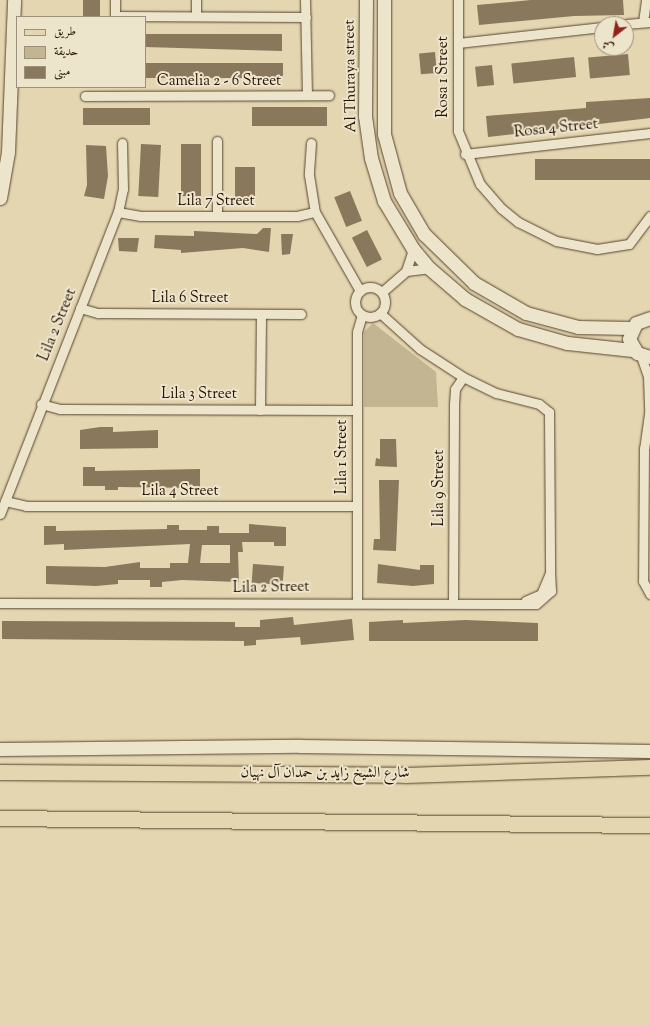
<!DOCTYPE html>
<meta charset="utf-8">
<style>
body{margin:0}
#map{position:relative;width:650px;height:1026px;overflow:hidden;background:#e4d6b0;font-family:"Sorts Mill Goudy",Amiri,serif}
div>[style]{position:absolute}
.green>*{inset:0;background:#c4b592}
.building>*{inset:0;background:#89785c;transform-origin:0 0}
.roads{filter:drop-shadow(0 0 1px #56442c) drop-shadow(0 0 1px #56442c)}
.street>*{height:9px;margin:-4.5px;padding:0 4.5px;transform-origin:4.5px;border-radius:4.5px;background:#ede4cc}
.street>.ring{margin:-4.5px;padding:0;box-sizing:content-box;background:none;border:9px solid #ede4cc;border-radius:50%}
.secondary>*{height:13px;margin:-6.5px;padding:0 6.5px;transform-origin:6.5px;border-radius:6.5px;background:#ede4cc}
.primary>*{height:15px;margin:-7.5px;padding:0 7.5px;transform-origin:7.5px;border-radius:7.5px;background:#e4d6b0}
span{translate:-50% -50%;white-space:nowrap;text-align:center;line-height:1.15;-webkit-text-stroke:4px #ede4cc;paint-order:stroke}
.street-label{font-size:15px;color:#261300}
.legend{position:absolute;left:16px;top:16px;width:130px;height:72px;box-sizing:border-box;background:#ede4cc;border:1px solid #9d907a;margin:0;padding:5px 7px;list-style:none;font-size:12px;color:#261300}
.legend li{display:flex;align-items:center;gap:8px;height:20px}
.legend b{width:20px;border:1px solid #9d907a}
.north{position:absolute;left:594px;top:16px;width:40px;height:40px;box-sizing:border-box;background:#ede4cc;border:1px solid #9d907a;border-radius:50%;rotate:211deg;font-size:11px;font-weight:700;line-height:16px;text-align:center;color:#261300}
.north::after{content:'';display:block;margin:auto;width:14px;height:18px;background:#8f2418;clip-path:polygon(50% 0,100% 100%,50% 72%,0 100%)}
</style>
<div id="map">
<div class="green">
<i style="clip-path:polygon(373px 323px,436px 372px,438px 407px,364px 407px,364px 332px)"></i>
</div>
<div class="building">
<i style="left:83px;top:0;width:17px;height:17px"></i>
<i style="clip-path:polygon(531px 0,623px 0,624px 15px,574px 16px,479px 25px,477px 5px)"></i>
<i style="clip-path:polygon(145px 34px,282px 34px,282px 51px,145px 47px)"></i>
<i style="left:435px;top:52px;width:21px;height:16px;rotate:85deg"></i>
<i style="left:628px;top:54px;width:21px;height:40px;rotate:85deg"></i>
<i style="left:574px;top:57px;width:20px;height:63px;rotate:84deg"></i>
<i style="left:145px;top:63px;width:138px;height:15px"></i>
<i style="left:492px;top:65px;width:20px;height:17px;rotate:84deg"></i>
<i style="clip-path:polygon(650px 98px,650px 118px,488px 137px,486px 116px,586px 108px,586px 102px)"></i>
<i style="left:252px;top:107px;width:75px;height:19px"></i>
<i style="left:150px;top:108px;width:17px;height:67px;rotate:90deg"></i>
<i style="left:141px;top:144px;width:20px;height:52px;rotate:3deg"></i>
<i style="left:181px;top:144px;width:20px;height:52px"></i>
<i style="clip-path:polygon(86px 145px,106px 146px,108px 176px,104px 199px,84px 196px,87px 185px)"></i>
<i style="left:650px;top:159px;width:21px;height:115px;rotate:90deg"></i>
<i style="left:235px;top:167px;width:20px;height:31px"></i>
<i style="left:350px;top:191px;width:32px;height:17px;rotate:68deg"></i>
<i style="clip-path:polygon(263px 228px,271px 228px,269px 252px,243px 248px,181px 253px,181px 250px,154px 248px,155px 235px,194px 236px,194px 231px,257px 234px)"></i>
<i style="left:367px;top:230px;width:33px;height:17px;rotate:63deg"></i>
<i style="clip-path:polygon(281px 234px,293px 234px,290px 254px,282px 255px)"></i>
<i style="clip-path:polygon(118px 238px,139px 238px,137px 252px,119px 251px)"></i>
<i style="clip-path:polygon(100px 427px,113px 427px,113px 432px,158px 430px,158px 448px,80px 449px,80px 430px)"></i>
<i style="clip-path:polygon(380px 439px,396px 439px,397px 467px,375px 466px,376px 458px,380px 459px)"></i>
<i style="clip-path:polygon(83px 467px,95px 467px,95px 471px,200px 469px,200px 488px,118px 487px,118px 490px,105px 490px,105px 486px,83px 486px)"></i>
<i style="clip-path:polygon(379px 480px,399px 480px,396px 551px,373px 550px,374px 539px,380px 539px)"></i>
<i style="clip-path:polygon(evenodd,249px 524px,286px 527px,286px 546px,274px 546px,274px 542px,242px 542px,243px 552px,238px 552px,239px 582px,182px 580px,162px 582px,162px 587px,150px 587px,150px 580px,118px 580px,118px 584px,96px 586px,46px 584px,46px 566px,105px 567px,140px 562px,140px 568px,170px 568px,170px 563px,188px 563px,190px 544px,64px 550px,64px 544px,44px 545px,44px 526px,56px 526px,56px 531px,167px 529px,167px 525px,179px 525px,179px 530px,207px 530px,207px 526px,219px 526px,219px 533px,249px 533px,249px 524px,202px 545px,230px 545px,230px 563px,200px 563px,202px 545px)"></i>
<i style="left:253px;top:564px;width:31px;height:19px;rotate:4deg"></i>
<i style="clip-path:polygon(378px 564px,420px 570px,420px 565px,434px 565px,434px 584px,413px 586px,377px 583px)"></i>
<i style="clip-path:polygon(293px 617px,294px 625px,352px 619px,354px 640px,301px 645px,300px 637px,256px 640px,256px 645px,244px 646px,244px 641px,2px 639px,2px 621px,235px 622px,235px 627px,260px 627px,260px 620px)"></i>
<i style="clip-path:polygon(403px 620px,403px 623px,465px 620px,538px 623px,538px 641px,369px 641px,369px 622px)"></i>
</div>
<div class="roads">
<div class="street">
<i style="left:196px;top:0;width:15px;rotate:90deg"></i>
<i style="left:305px;top:0;width:95px;rotate:88.8deg"></i>
<i style="left:458px;top:0;width:131px;rotate:90deg"></i>
<i style="left:458px;top:131px;width:57px;rotate:67.5deg"></i>
<i style="left:480px;top:184px;width:33px;rotate:49deg"></i>
<i style="left:502px;top:209px;width:21px;rotate:39deg"></i>
<i style="left:518px;top:222px;width:42px;rotate:26.6deg"></i>
<i style="left:556px;top:241px;width:42px;rotate:11deg"></i>
<i style="left:597px;top:249px;width:32px;rotate:-9deg"></i>
<i style="left:629px;top:244px;width:35px;rotate:-53deg"></i>
<i style="left:115px;top:16px;width:191px;rotate:0.3deg"></i>
<i style="left:115px;top:17px;width:17px;rotate:-90deg"></i>
<i style="left:643px;top:22px;width:22px;rotate:-82deg"></i>
<i style="left:626px;top:24px;width:24px;rotate:-5deg"></i>
<i style="left:458px;top:43px;width:145px;rotate:-6.3deg"></i>
<i style="left:85px;top:96px;width:244px;rotate:-0.2deg"></i>
<i style="left:311px;top:143px;width:32px;rotate:94deg"></i>
<i style="left:309px;top:175px;width:37px;rotate:81deg"></i>
<i style="left:315px;top:212px;width:91px;rotate:60.3deg"></i>
<i style="left:465px;top:154px;width:186px;rotate:-6.5deg"></i>
<i style="left:118px;top:212px;width:23px;rotate:10deg"></i>
<i style="left:141px;top:216px;width:156px"></i>
<i style="left:297px;top:216px;width:18px;rotate:-13deg"></i>
<i style="left:217px;top:216px;width:75px;rotate:-90deg"></i>
<i style="left:406px;top:271px;width:23px;rotate:-7deg"></i>
<i class="ring" style="left:355px;top:287px;width:21px;height:21px"></i>
<i style="left:382px;top:292px;width:32px;rotate:-41deg"></i>
<i style="left:406px;top:271px;width:23px;rotate:-72deg"></i>
<i style="left:80px;top:308px;width:19px;rotate:16deg"></i>
<i style="left:98px;top:313px;width:203px;rotate:0.3deg"></i>
<i style="left:380px;top:313px;width:54px;rotate:42deg"></i>
<i style="left:420px;top:349px;width:51px;rotate:33.1deg"></i>
<i style="left:463px;top:377px;width:37px;rotate:26deg"></i>
<i style="left:496px;top:393px;width:44px;rotate:14.3deg"></i>
<i style="left:539px;top:404px;width:13px;rotate:39deg"></i>
<i style="left:549px;top:412px;width:161px;rotate:89.6deg"></i>
<i style="left:550px;top:573px;width:23px;rotate:113deg"></i>
<i style="left:541px;top:594px;width:17px;rotate:156deg"></i>
<i style="left:641px;top:356px;width:21px;rotate:71deg"></i>
<i style="left:648px;top:376px;width:38px;rotate:88deg"></i>
<i style="left:649px;top:414px;width:34px;rotate:98deg"></i>
<i style="left:644px;top:448px;width:133px;rotate:90.4deg"></i>
<i style="left:643px;top:581px;width:15px;rotate:62deg"></i>
<i style="left:41px;top:404px;width:20px;rotate:15deg"></i>
<i style="left:60px;top:409px;width:297px;rotate:0.2deg"></i>
<i style="left:260px;top:410px;width:96px;rotate:-89.4deg"></i>
<i style="left:5px;top:501px;width:22px;rotate:13deg"></i>
<i style="left:26px;top:506px;width:331px"></i>
<i style="left:0;top:514px;width:324px;rotate:-68.7deg"></i>
<i style="left:118px;top:212px;width:24px;rotate:-78deg"></i>
<i style="left:123px;top:189px;width:46px;rotate:-91.2deg"></i>
<i style="left:357px;top:601px;width:269px;rotate:-90deg"></i>
<i style="left:357px;top:332px;width:18px;rotate:-74deg"></i>
<i style="left:453px;top:602px;width:198px;rotate:-89.7deg"></i>
<i style="left:454px;top:404px;width:15px;rotate:-86deg"></i>
<i style="left:455px;top:389px;width:14px;rotate:-56deg"></i>
<i style="left:0;top:603px;width:536px;rotate:0.11deg"></i>
<i style="left:536px;top:604px;width:20px;rotate:-41deg"></i>
<i style="left:551px;top:591px;width:18px;rotate:-93deg"></i>
</div>
<div class="secondary">
<i style="left:366px;top:0;width:116px;rotate:90.5deg"></i>
<i style="left:365px;top:116px;width:42px;rotate:81.9deg"></i>
<i style="left:371px;top:158px;width:45px;rotate:73.2deg"></i>
<i style="left:384px;top:201px;width:56px;rotate:58.9deg"></i>
<i style="left:413px;top:249px;width:25px;rotate:50deg"></i>
<i style="left:429px;top:268px;width:48px;rotate:40.7deg"></i>
<i style="left:465px;top:299px;width:61px;rotate:29.5deg"></i>
<i style="left:518px;top:329px;width:51px;rotate:15.9deg"></i>
<i style="left:567px;top:343px;width:66px;rotate:6.1deg"></i>
<i style="left:384px;top:0;width:134px;rotate:90deg"></i>
<i style="left:384px;top:134px;width:61px;rotate:74.8deg"></i>
<i style="left:400px;top:193px;width:48px;rotate:59.7deg"></i>
<i style="left:424px;top:234px;width:70px;rotate:44.4deg"></i>
<i style="left:474px;top:283px;width:60px;rotate:30deg"></i>
<i style="left:526px;top:313px;width:54px;rotate:15.1deg"></i>
<i style="left:578px;top:327px;width:53px;rotate:1.1deg"></i>
<i style="left:0;top:198px;width:47px;rotate:-80.1deg"></i>
<i style="left:8px;top:152px;width:152px;rotate:-87.7deg"></i>
<i style="left:650px;top:318px;width:15px;rotate:160deg"></i>
<i style="left:636px;top:323px;width:17px;rotate:114deg"></i>
<i style="left:629px;top:339px;width:16px;rotate:60deg"></i>
<i style="left:637px;top:353px;width:14px;rotate:17deg"></i>
<i style="left:0;top:749px;width:300px;rotate:-0.6deg"></i>
<i style="left:300px;top:746px;width:350px;rotate:0.8deg"></i>
</div>
<div class="primary">
<i style="left:0;top:772px;width:405px;rotate:0.4deg"></i>
<i style="left:405px;top:775px;width:245px;rotate:-1.9deg"></i>
<i style="left:0;top:818px;width:650px;rotate:0.62deg"></i>
</div>
</div>
<div class="street-label">
<span style="left:351px;top:76px;rotate:-91deg">Al Thuraya street</span>
<span style="left:444px;top:77px;rotate:-90deg">Rosa 1 Street</span>
<span style="left:219px;top:82px">Camelia 2 - 6 Street</span>
<span style="left:556px;top:129px;rotate:-6deg">Rosa 4 Street</span>
<span style="left:216px;top:202px">Lila 7 Street</span>
<span style="left:190px;top:299px">Lila 6 Street</span>
<span style="left:58px;top:325px;rotate:-68deg">Lila 2 Street</span>
<span style="left:199px;top:395px">Lila 3 Street</span>
<span style="left:343px;top:457px;rotate:-90deg">Lila 1 Street</span>
<span style="left:440px;top:488px;rotate:-90deg">Lila 9 Street</span>
<span style="left:180px;top:492px">Lila 4 Street</span>
<span style="left:271px;top:588px;rotate:-1deg">Lila 2 Street</span>
<span style="left:325px;top:774px">شارع الشيخ زايد بن حمدان آل نهيان</span>
</div>
<ul class="legend">
<li><b style="height:5px;background:#e4d6b0"></b>طريق</li>
<li><b style="height:11px;background:#c4b592"></b>حديقة</li>
<li><b style="height:11px;background:#89785c"></b>مبنى</li>
</ul>
<div class="north">ش</div>
</div>
